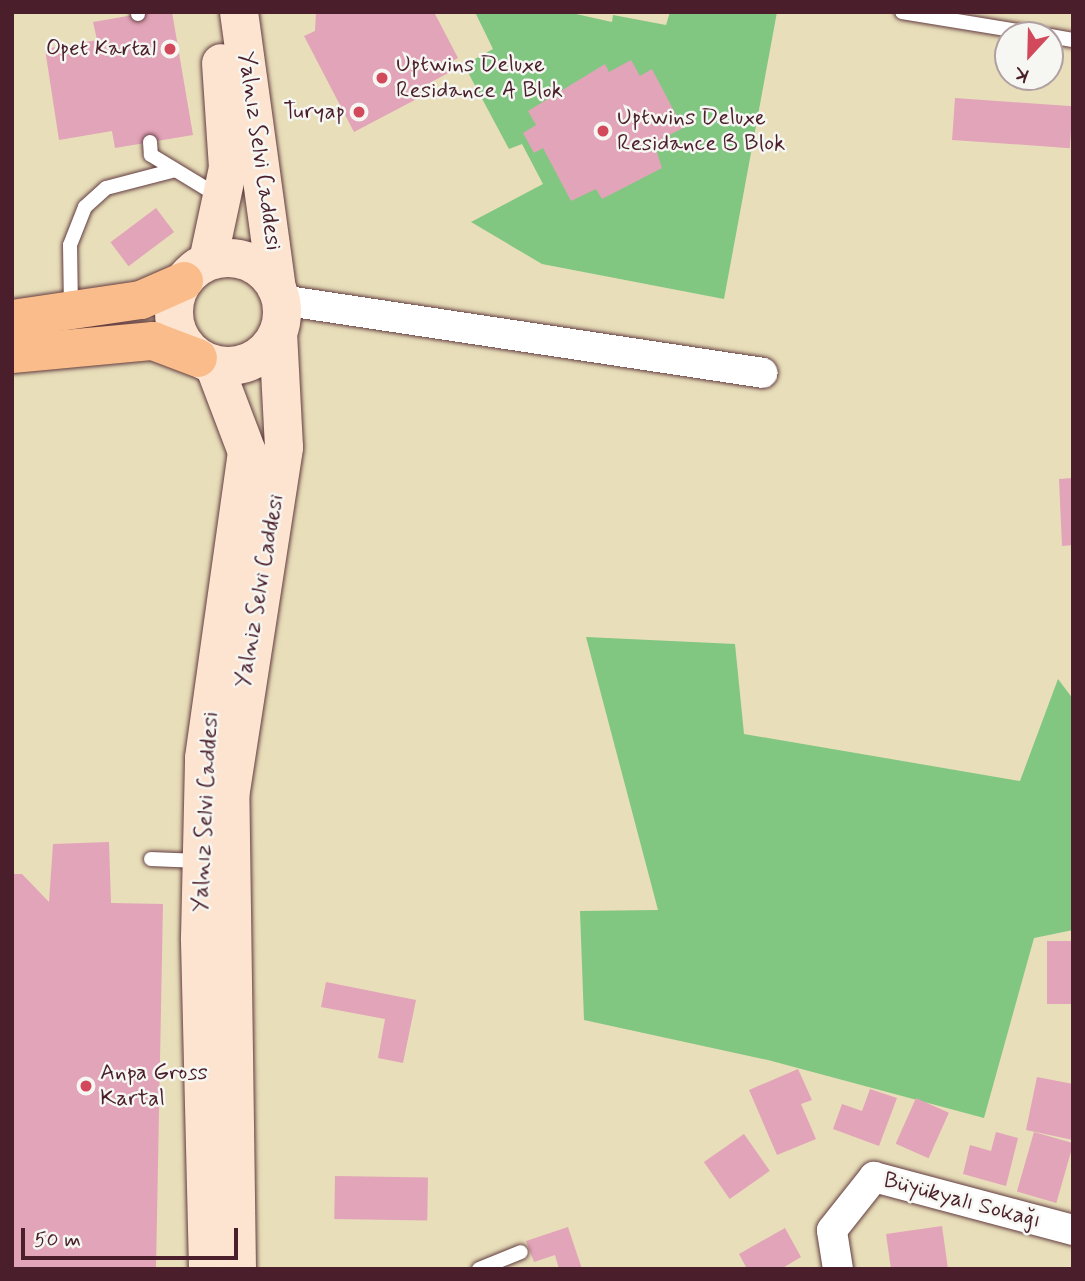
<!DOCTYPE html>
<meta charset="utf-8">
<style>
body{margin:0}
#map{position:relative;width:1085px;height:1281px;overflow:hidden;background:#e8deb9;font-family:Mynerve,sans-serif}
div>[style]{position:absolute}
.green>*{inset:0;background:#81c681}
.building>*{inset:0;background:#e2a4b8;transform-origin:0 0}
.roads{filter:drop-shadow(0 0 2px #623c40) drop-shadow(0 0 2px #623c40)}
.lane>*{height:14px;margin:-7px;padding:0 7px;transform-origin:7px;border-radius:7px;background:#fff}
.street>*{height:30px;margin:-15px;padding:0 15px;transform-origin:15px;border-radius:15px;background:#fff}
.secondary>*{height:38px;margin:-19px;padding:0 19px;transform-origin:19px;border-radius:19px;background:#fde4d0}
.secondary>.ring{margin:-19px;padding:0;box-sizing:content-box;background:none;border:38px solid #fde4d0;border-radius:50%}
.highway>*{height:38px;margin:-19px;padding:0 19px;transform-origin:19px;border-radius:19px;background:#f9bc8a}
.dots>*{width:19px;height:19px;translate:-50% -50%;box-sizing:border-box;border:4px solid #f6f6f2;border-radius:50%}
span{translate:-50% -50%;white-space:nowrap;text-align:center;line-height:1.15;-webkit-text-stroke:5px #f6f6f2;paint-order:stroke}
.poi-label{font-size:23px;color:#4a1f2b}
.right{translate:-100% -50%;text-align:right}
.left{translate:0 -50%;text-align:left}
.street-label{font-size:23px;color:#4a1f2b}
.frame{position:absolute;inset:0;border:14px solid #4a1f2b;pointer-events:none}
.north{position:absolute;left:994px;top:21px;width:70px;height:70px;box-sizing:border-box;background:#f6f6f2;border:2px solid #b1a0a2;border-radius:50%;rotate:202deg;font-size:19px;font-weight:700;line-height:28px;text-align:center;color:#4a1f2b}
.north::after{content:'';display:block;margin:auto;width:24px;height:32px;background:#d1495b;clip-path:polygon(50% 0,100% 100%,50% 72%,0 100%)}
.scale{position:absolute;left:21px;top:1228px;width:217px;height:32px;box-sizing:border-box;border:4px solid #4a1f2b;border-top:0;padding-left:9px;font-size:21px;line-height:24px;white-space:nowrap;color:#4a1f2b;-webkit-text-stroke:5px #f6f6f2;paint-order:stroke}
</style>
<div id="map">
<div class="green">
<i style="clip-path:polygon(475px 12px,567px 12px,612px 22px,613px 15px,666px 25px,670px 12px,777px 12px,724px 299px,542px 264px,471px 222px,543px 184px,522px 144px,509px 149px,464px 65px,493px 49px)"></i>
<i style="clip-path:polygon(586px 637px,735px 644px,744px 734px,1020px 781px,1058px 679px,1073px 699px,1073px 930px,1034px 938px,984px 1118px,768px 1060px,584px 1020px,580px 911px,658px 910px)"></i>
</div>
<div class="building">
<i style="clip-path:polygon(151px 12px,172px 12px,193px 135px,115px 148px,112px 131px,59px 140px,45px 49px,97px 40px,93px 22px)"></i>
<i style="clip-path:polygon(316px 12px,434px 12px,458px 58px,448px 63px,452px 71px,424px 86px,428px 93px,354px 132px,304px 36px,315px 31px)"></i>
<i style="clip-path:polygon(631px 60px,640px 76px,652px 69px,683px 128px,654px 143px,662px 168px,602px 199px,596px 189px,571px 201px,543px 148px,534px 153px,523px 133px,536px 125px,528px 111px,605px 64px,609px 72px)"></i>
<i style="left:955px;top:98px;width:118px;height:42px;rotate:4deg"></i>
<i style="left:156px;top:208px;width:30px;height:57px;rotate:53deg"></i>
<i style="clip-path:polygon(1073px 478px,1073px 545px,1062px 546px,1059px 479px)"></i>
<i style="clip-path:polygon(109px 842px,111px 903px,163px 904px,156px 1269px,12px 1269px,12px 874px,22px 874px,49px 902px,53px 844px)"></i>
<i style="left:1047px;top:941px;width:26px;height:63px"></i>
<i style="clip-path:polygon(326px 982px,416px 1000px,403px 1063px,378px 1058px,385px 1019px,321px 1007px)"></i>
<i style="clip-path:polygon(798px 1069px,812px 1100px,801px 1104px,816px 1139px,777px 1155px,749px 1090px)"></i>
<i style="clip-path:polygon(1037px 1077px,1073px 1084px,1073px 1140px,1026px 1130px)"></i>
<i style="clip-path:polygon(870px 1089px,897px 1098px,879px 1146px,833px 1129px,842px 1104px,862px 1111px)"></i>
<i style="left:916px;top:1098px;width:36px;height:50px;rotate:24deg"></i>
<i style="clip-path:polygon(996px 1132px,1018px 1138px,1006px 1186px,963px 1174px,970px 1145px,991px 1151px)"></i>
<i style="left:1034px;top:1132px;width:41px;height:62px;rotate:16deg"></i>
<i style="left:744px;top:1134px;width:45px;height:49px;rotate:55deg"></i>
<i style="left:335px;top:1176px;width:93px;height:43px;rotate:1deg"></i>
<i style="clip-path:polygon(942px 1226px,948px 1269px,891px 1269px,886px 1234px)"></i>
<i style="clip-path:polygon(568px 1227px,582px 1269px,559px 1269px,555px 1255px,534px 1262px,526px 1241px)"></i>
<i style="clip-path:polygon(785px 1228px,801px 1257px,781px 1269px,747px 1269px,739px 1254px)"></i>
</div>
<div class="roads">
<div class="lane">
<i style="left:138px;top:12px;width:2px;rotate:90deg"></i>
<i style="left:902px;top:12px;width:143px;rotate:9.3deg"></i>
<i style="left:1050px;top:36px;width:23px;rotate:10deg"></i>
<i style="left:150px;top:142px;width:13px;rotate:86deg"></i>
<i style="left:151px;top:155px;width:81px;rotate:31.3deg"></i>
<i style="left:71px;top:308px;width:63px;rotate:-90.9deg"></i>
<i style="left:70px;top:245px;width:41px;rotate:-68.5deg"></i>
<i style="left:85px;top:207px;width:28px;rotate:-42deg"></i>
<i style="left:106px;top:188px;width:71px;rotate:-14.6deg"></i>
<i style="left:151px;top:859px;width:48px;rotate:2.4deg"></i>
<i style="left:479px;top:1269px;width:45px;rotate:-22deg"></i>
</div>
<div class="street">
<i style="left:281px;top:300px;width:487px;rotate:8.6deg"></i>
<i style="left:838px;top:1269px;width:39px;rotate:-99deg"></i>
<i style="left:832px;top:1230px;width:68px;rotate:-51.6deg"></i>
<i style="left:874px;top:1177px;width:206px;rotate:14.9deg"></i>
</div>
<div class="secondary">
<i style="left:239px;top:12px;width:280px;rotate:82.2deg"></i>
<i class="ring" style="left:174px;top:258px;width:70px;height:70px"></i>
<i style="left:208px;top:261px;width:95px;rotate:-77.9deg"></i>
<i style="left:228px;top:168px;width:105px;rotate:-93.8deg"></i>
<i style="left:208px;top:1269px;width:331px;rotate:-91.4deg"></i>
<i style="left:200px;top:938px;width:180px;rotate:-88.7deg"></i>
<i style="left:204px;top:758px;width:309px;rotate:-82deg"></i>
<i style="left:247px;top:452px;width:93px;rotate:-110.8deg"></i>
<i style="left:237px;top:1269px;width:472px;rotate:-90.8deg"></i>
<i style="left:230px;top:797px;width:354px;rotate:-81.2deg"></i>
<i style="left:284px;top:447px;width:114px;rotate:-93deg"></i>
</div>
<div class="highway">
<i style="left:12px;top:319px;width:130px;rotate:-8.4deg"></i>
<i style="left:141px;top:300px;width:47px;rotate:-23.8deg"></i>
<i style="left:12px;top:354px;width:142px;rotate:-5.3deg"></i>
<i style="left:153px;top:341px;width:48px;rotate:20.7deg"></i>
</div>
</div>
<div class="dots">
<i style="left:170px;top:49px;background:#d1495b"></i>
<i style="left:382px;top:78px;background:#d1495b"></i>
<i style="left:359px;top:112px;background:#d1495b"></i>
<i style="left:603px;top:131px;background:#d1495b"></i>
<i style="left:86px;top:1086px;background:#d1495b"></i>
</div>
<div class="poi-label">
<span class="right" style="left:156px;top:49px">Opet Kartal</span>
<span class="left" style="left:396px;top:78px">Uptwins Deluxe<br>Residance A Blok</span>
<span class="right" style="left:345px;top:112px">Turyap</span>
<span class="left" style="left:617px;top:131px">Uptwins Deluxe<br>Residance B Blok</span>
<span class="left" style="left:100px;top:1086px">Anpa Gross<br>Kartal</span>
</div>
<div class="street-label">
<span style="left:259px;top:151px;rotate:82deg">Yalnız Selvi Caddesi</span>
<span style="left:260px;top:591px;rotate:-80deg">Yalniz Selvi Caddesi</span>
<span style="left:206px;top:812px;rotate:-87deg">Yalnız Selvi Caddesi</span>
<span style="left:962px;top:1201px;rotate:15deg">Büyükyalı Sokağı</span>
</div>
<div class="frame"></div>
<div class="north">K</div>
<div class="scale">50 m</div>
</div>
